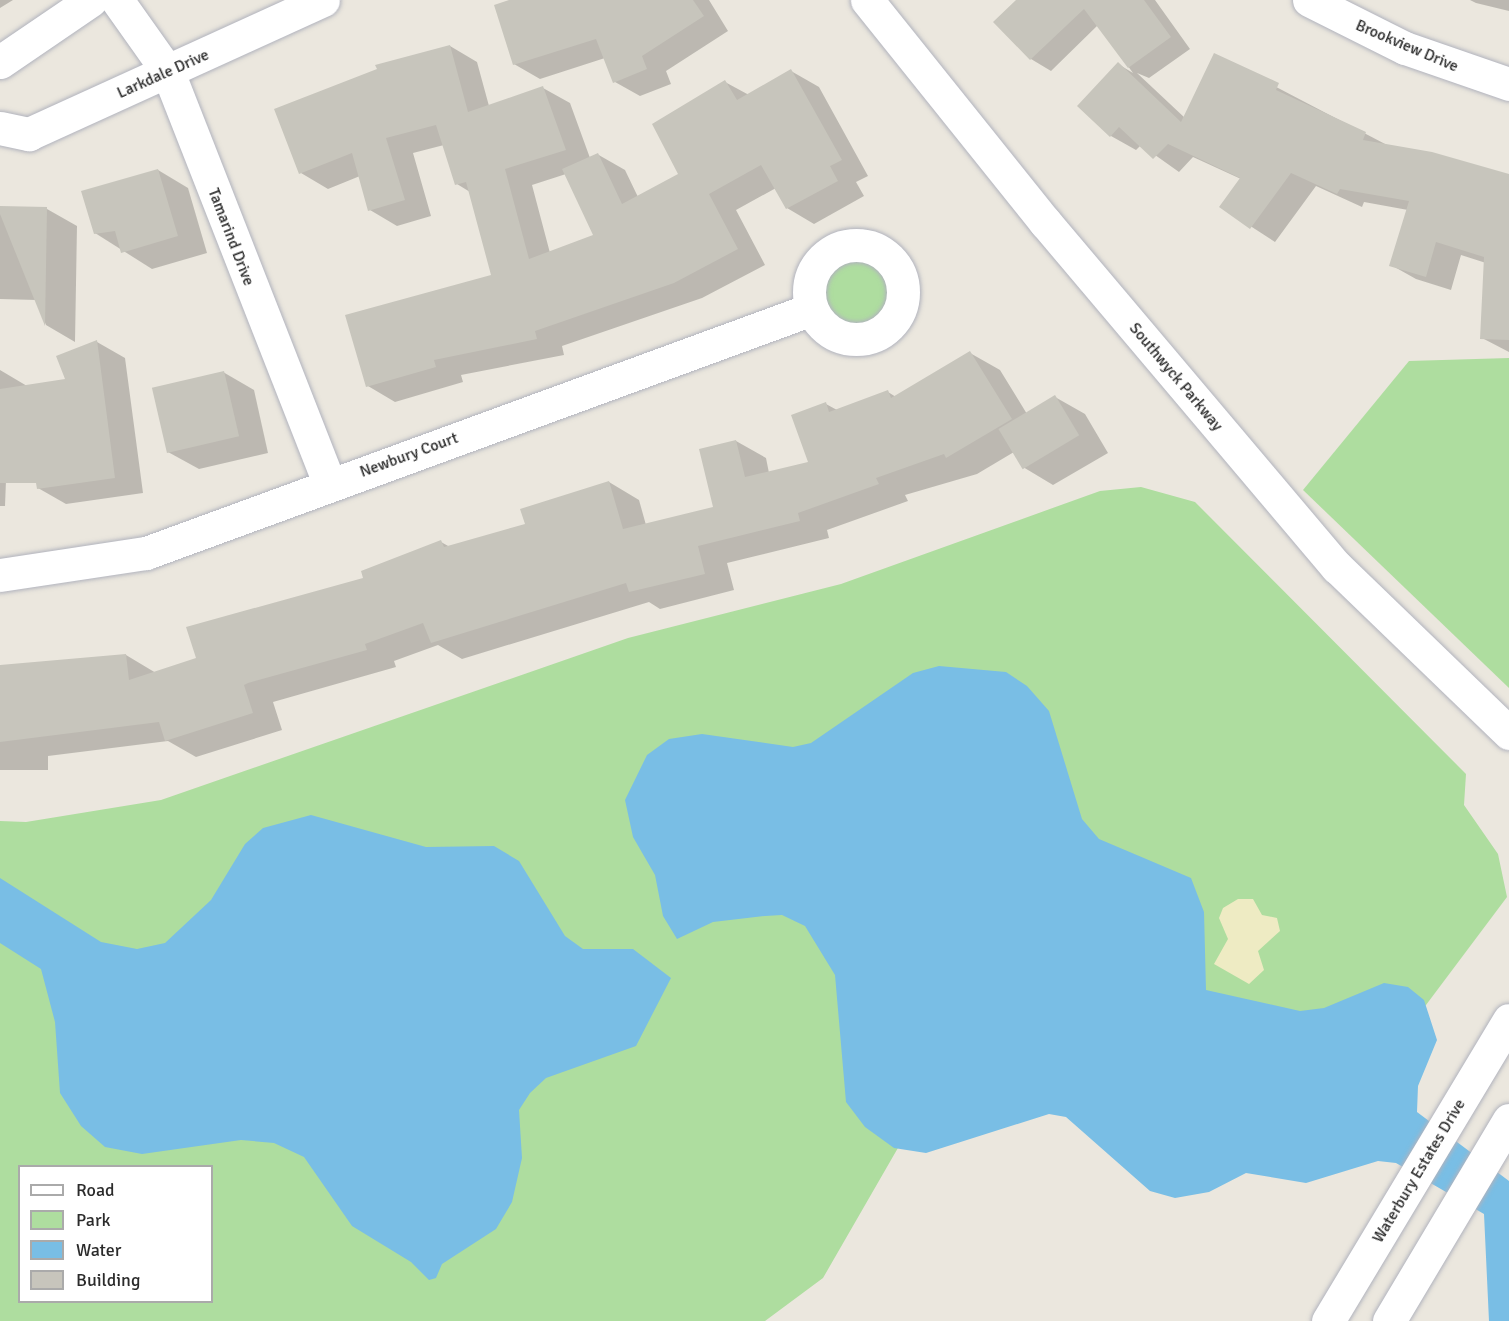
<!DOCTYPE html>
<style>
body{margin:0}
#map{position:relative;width:1509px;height:1321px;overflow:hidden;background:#ebe7de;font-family:Signika,sans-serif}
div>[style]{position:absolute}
.green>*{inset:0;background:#aedd9f}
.round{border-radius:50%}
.sand>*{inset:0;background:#eeebc3}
.water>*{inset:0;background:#79bee5}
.shadow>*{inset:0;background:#0003}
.building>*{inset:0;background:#c7c5bc;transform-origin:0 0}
.roads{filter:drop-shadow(0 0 2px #b1b3bd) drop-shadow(0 0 2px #b1b3bd)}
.minor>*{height:33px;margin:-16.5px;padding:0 16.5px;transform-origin:16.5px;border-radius:16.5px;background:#fff}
.minor>.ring{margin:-16.5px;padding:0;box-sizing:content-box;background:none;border:33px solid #fff;border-radius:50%}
span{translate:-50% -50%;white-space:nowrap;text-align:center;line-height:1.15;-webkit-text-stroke:5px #fff;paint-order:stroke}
.street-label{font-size:16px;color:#2b2b2b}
.legend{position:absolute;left:18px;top:1165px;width:195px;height:138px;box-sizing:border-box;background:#fff;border:2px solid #aaa;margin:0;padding:8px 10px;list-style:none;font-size:18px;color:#2b2b2b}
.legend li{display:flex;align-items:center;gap:12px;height:30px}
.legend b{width:30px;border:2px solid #aaa}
</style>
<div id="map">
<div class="green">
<i class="round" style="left:819px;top:249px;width:82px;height:82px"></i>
<i style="clip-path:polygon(1509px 358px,1509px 688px,1303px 490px,1409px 361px)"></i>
<i style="clip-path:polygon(evenodd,1141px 487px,1195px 502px,1466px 774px,1464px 805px,1498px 854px,1507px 897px,1354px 1101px,974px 1016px,823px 1278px,765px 1321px,0 1321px,0 821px,26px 822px,161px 800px,628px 638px,841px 584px,1100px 491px,1141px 487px,20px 1166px,212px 1166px,212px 1302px,20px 1302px,20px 1166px)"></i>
</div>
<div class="sand">
<i style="clip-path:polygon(1253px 899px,1262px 915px,1277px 918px,1280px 931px,1258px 951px,1264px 970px,1249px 984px,1214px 964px,1228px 939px,1219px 918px,1223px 908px,1238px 899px)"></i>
</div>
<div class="water">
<i style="clip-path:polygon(939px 666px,1006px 672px,1027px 686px,1049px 711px,1082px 819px,1099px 839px,1191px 878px,1204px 912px,1206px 990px,1300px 1011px,1324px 1008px,1384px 983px,1408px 987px,1424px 1000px,1437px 1040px,1418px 1086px,1417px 1112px,1509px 1181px,1509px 1321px,1489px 1321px,1484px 1214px,1396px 1163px,1378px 1161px,1306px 1183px,1246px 1173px,1209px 1192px,1175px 1198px,1150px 1191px,1066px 1117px,1049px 1114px,926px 1153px,894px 1148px,865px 1127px,846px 1102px,835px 975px,805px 926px,782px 915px,765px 916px,713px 922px,677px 939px,663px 916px,655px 875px,633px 837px,625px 800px,647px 755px,669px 739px,702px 734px,793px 747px,811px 743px,913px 673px)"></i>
<i style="clip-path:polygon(311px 815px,426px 847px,494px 846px,519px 861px,565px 936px,583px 949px,633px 949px,671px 978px,636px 1046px,546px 1078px,530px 1093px,519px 1110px,522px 1158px,512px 1202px,496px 1229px,442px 1264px,436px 1278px,429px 1280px,411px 1262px,352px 1226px,304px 1157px,274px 1143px,241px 1140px,142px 1154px,105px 1147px,81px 1126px,60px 1093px,55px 1022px,41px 969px,0 943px,0 878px,101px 942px,137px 949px,165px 943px,211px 900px,245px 844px,263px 828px)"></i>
</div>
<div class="shadow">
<i style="clip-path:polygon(0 0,13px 0,0 8px)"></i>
<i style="clip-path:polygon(514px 0,709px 0,728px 31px,666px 71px,671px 84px,640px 96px,615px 82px,605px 58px,540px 79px,514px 64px)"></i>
<i style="clip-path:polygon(1019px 0,1155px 0,1190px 49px,1149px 78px,1137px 73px,1185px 118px,1215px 55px,1387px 145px,1509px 176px,1509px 352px,1482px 338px,1486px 263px,1461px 255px,1451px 290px,1416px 279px,1391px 265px,1408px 210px,1364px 202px,1362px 207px,1316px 186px,1275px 242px,1221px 207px,1241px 179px,1193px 157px,1179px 172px,1141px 145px,1136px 150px,1111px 136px,1118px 64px,1133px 73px,1098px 25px,1051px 71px,1031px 59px)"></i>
<i style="clip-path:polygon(1470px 0,1509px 0,1509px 11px,1476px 3px)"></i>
<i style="clip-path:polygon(evenodd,450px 46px,477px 62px,489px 106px,543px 88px,570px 103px,590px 158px,597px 154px,625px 170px,638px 197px,680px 175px,725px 82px,749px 95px,791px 71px,819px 87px,868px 176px,856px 182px,864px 196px,814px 224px,787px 208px,776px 188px,736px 210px,765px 265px,702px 298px,562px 346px,564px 355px,461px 375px,463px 382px,395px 402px,368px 386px,493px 276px,470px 192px,457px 184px,444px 145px,413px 153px,431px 216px,397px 226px,370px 210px,360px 176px,328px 189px,301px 173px,450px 46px,566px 174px,595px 236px,550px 253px,532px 185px,566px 174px)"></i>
<i style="clip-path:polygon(158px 170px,188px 188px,207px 253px,152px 269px,95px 233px)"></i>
<i style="clip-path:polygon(0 208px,47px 209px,77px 226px,75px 342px,46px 325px,36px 300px,0 299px)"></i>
<i style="clip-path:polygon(97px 342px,125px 358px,143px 493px,66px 504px,38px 488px,29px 422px,0 421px,0 370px,27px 386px,68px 380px)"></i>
<i style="clip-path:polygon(970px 353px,1000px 370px,1027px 414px,1055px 397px,1085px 414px,1108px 453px,1053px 485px,1023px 467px,1014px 452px,977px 474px,905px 495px,908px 501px,827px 530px,829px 538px,727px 563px,734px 590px,660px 609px,649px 602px,462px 659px,438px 645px,394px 661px,396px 667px,273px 702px,282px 730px,196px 757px,168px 741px,48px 756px,48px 770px,0 770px,0 666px,126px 655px,156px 673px,198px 659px,441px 542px,450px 547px,527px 525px,609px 482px,639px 500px,646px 525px,715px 508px,736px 441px,766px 458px,769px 473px,810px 463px,826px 404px,837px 410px,888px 392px,896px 397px)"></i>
<i style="clip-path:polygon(223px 372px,254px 390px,268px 453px,199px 469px,168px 452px)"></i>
<i style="clip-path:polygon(0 425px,8px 429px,5px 506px,0 506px)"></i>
</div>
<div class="building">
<i style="clip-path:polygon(509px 0,693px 0,704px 16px,642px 56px,647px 69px,613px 83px,596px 39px,513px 65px,494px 5px)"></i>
<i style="clip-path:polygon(1016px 0,1144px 0,1171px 37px,1128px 68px,1084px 9px,1030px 60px,993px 22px)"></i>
<i style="clip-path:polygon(450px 45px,468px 112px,543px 86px,566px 150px,505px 169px,529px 259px,593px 235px,562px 169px,598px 153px,622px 204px,678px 174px,652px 124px,725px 80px,737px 100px,791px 69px,842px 160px,830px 166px,838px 181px,786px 209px,761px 165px,709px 194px,738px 249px,674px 283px,535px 331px,537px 339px,434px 360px,436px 367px,366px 387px,345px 315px,491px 275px,466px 182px,455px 185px,436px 125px,386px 138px,405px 200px,368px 211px,352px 153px,299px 174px,274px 109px,377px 69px,375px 65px)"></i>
<i style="clip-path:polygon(1214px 53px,1279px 83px,1276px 90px,1366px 132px,1363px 140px,1432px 152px,1509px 174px,1509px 340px,1480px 339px,1484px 257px,1436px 242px,1426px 277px,1389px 266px,1409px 201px,1340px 189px,1337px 194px,1291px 173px,1250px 229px,1219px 207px,1240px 178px,1168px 144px,1153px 159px,1119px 127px,1110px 137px,1077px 106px,1118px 62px,1181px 122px)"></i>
<i style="clip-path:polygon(158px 169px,178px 236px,121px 253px,115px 231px,94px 234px,81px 191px)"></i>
<i style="clip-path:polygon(0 206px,47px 207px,45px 326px,0 214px)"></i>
<i style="clip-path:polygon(97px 340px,115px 478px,37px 489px,36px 483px,0 483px,0 389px,65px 379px,56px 356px)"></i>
<i style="clip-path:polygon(970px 351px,1012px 419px,946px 458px,944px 454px,876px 478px,879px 484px,798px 513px,800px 521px,698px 546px,705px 574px,629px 592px,626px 583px,431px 643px,423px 623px,365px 644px,367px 650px,248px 683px,244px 685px,253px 713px,165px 741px,159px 722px,0 742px,0 665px,126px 654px,129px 680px,196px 658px,186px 627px,363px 578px,361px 571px,441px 540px,444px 547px,525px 524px,520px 509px,609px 481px,623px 529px,713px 507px,699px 449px,736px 440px,745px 477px,808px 462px,791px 415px,826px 402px,829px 412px,888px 390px,891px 398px)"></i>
<i style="left:224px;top:371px;width:67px;height:74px;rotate:77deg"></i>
<i style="left:1055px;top:395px;width:47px;height:66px;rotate:59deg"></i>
</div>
<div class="roads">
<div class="minor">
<i style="left:117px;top:0;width:88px;rotate:54.7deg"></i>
<i style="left:168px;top:72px;width:441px;rotate:68.6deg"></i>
<i style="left:867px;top:0;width:285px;rotate:51.3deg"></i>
<i style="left:1045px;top:222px;width:452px;rotate:49.8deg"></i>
<i style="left:1337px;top:567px;width:239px;rotate:44deg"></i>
<i style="left:1309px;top:0;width:107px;rotate:26.6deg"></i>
<i style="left:1405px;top:48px;width:110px;rotate:19.1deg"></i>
<i style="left:0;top:62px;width:110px;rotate:-34.3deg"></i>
<i style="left:0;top:128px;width:30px;rotate:12deg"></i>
<i style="left:29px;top:134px;width:323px;rotate:-24.5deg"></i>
<i class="ring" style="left:809px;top:245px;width:61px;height:61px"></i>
<i style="left:0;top:575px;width:148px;rotate:-8.6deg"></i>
<i style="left:146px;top:553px;width:709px;rotate:-20.12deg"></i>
<i style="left:1328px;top:1321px;width:351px;rotate:-59deg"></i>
<i style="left:1389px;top:1321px;width:234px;rotate:-59.2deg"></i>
</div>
</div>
<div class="street-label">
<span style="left:1407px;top:46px;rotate:23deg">Brookview Drive</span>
<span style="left:163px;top:74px;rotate:-24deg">Larkdale Drive</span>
<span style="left:231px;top:237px;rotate:69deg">Tamarind Drive</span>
<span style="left:1176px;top:377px;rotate:50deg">Southwyck Parkway</span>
<span style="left:409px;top:455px;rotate:-20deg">Newbury Court</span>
<span style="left:1419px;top:1171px;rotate:-59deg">Waterbury Estates Drive</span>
</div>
<ul class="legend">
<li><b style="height:8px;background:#fff"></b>Road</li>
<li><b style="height:16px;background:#aedd9f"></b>Park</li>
<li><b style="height:16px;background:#79bee5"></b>Water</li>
<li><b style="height:16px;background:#c7c5bc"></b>Building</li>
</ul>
</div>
